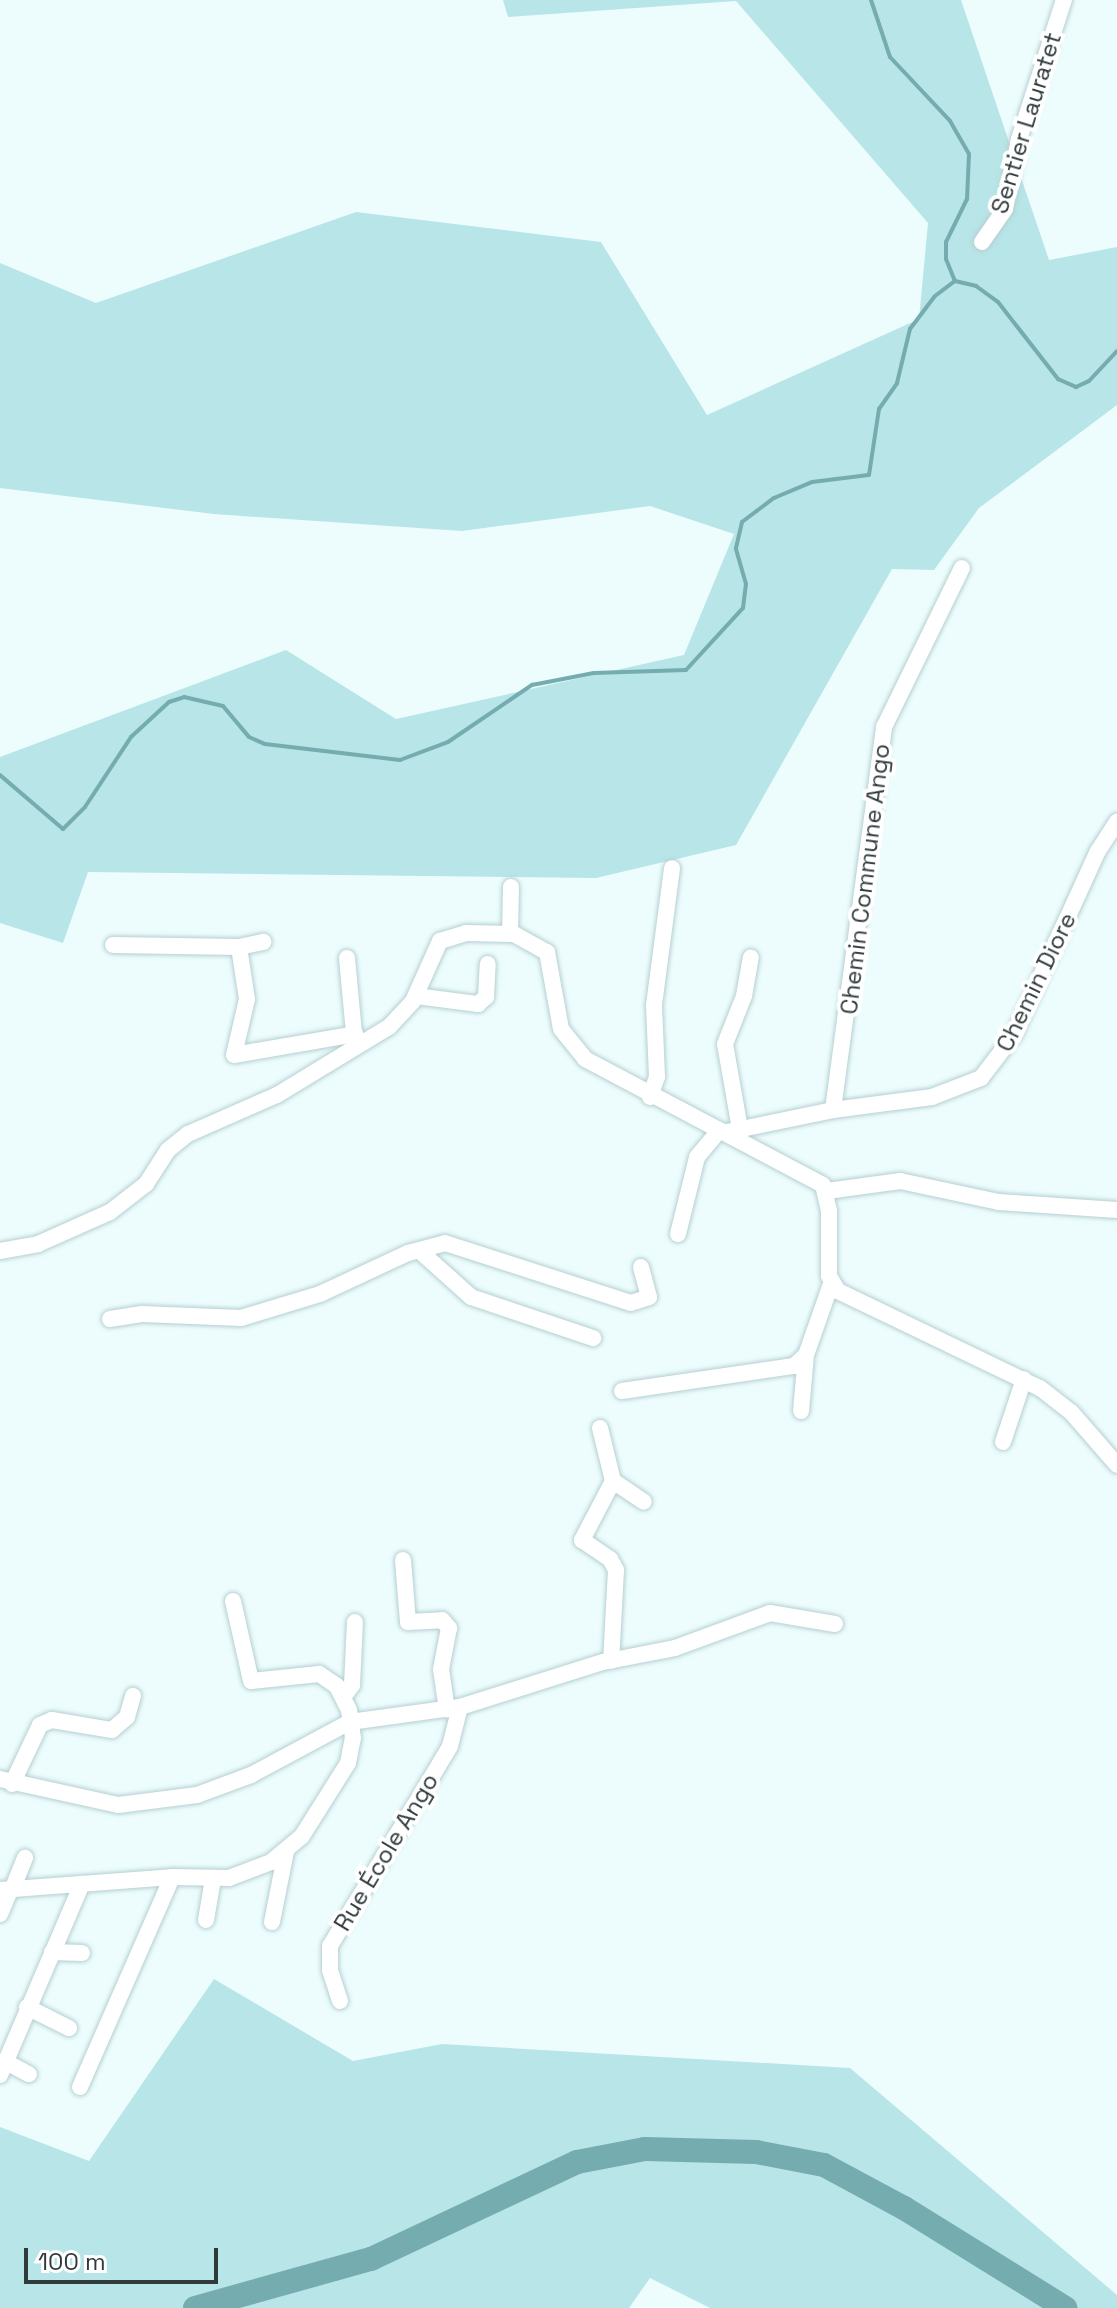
<!DOCTYPE html>
<meta charset="utf-8">
<style>
body{margin:0}
#map{position:relative;width:1117px;height:2308px;overflow:hidden;background:#edfdfe;font-family:"Space Grotesk",sans-serif}
div>[style]{position:absolute}
.green>*{inset:0;background:#b8e5e7}
.stream>*{height:4px;margin:-2px;padding:0 2px;transform-origin:2px;border-radius:2px;background:#75acaf}
.river>*{height:24px;margin:-12px;padding:0 12px;transform-origin:12px;border-radius:12px;background:#75acaf}
.roads{filter:drop-shadow(0 0 2px #b5cfd0) drop-shadow(0 0 2px #b5cfd0)}
.minor>*{height:16px;margin:-8px;padding:0 8px;transform-origin:8px;border-radius:8px;background:#fff}
span{translate:-50% -50%;white-space:nowrap;text-align:center;line-height:1.15;-webkit-text-stroke:8px #fff;paint-order:stroke}
.street-label{font-size:24px;color:#303a3b}
.scale{position:absolute;left:24px;top:2248px;width:194px;height:36px;box-sizing:border-box;border:4px solid #303a3b;border-top:0;padding-left:10px;font-size:24px;line-height:28px;white-space:nowrap;color:#303a3b;-webkit-text-stroke:6px #fff;paint-order:stroke}
</style>
<div id="map">
<div class="green">
<i style="clip-path:polygon(503px 0,961px 0,1049px 260px,1117px 247px,1117px 405px,979px 508px,934px 570px,892px 569px,736px 845px,596px 878px,88px 872px,63px 943px,0 923px,0 757px,286px 650px,396px 719px,684px 655px,734px 534px,650px 506px,462px 531px,214px 514px,0 488px,0 263px,96px 303px,356px 212px,601px 242px,707px 415px,919px 319px,928px 223px,736px 1px,508px 17px)"></i>
<i style="clip-path:polygon(214px 1979px,353px 2061px,442px 2044px,850px 2068px,1117px 2295px,1117px 2308px,710px 2308px,650px 2278px,629px 2308px,0 2308px,0 2127px,89px 2161px)"></i>
</div>
<div class="stream">
<i style="left:871px;top:0;width:60px;rotate:71.6deg"></i>
<i style="left:890px;top:57px;width:88px;rotate:46.8deg"></i>
<i style="left:950px;top:121px;width:38px;rotate:60deg"></i>
<i style="left:969px;top:154px;width:45px;rotate:92.5deg"></i>
<i style="left:967px;top:199px;width:48px;rotate:116deg"></i>
<i style="left:946px;top:242px;width:17px;rotate:90deg"></i>
<i style="left:946px;top:259px;width:24px;rotate:68deg"></i>
<i style="left:0;top:775px;width:83px;rotate:40.6deg"></i>
<i style="left:63px;top:829px;width:31px;rotate:-45deg"></i>
<i style="left:85px;top:807px;width:84px;rotate:-56.7deg"></i>
<i style="left:131px;top:737px;width:52px;rotate:-42.6deg"></i>
<i style="left:169px;top:702px;width:16px;rotate:-18deg"></i>
<i style="left:184px;top:697px;width:40px;rotate:13deg"></i>
<i style="left:223px;top:706px;width:40px;rotate:50deg"></i>
<i style="left:249px;top:737px;width:17px;rotate:24deg"></i>
<i style="left:265px;top:744px;width:136px;rotate:6.8deg"></i>
<i style="left:400px;top:760px;width:51px;rotate:-20.6deg"></i>
<i style="left:448px;top:742px;width:102px;rotate:-34.2deg"></i>
<i style="left:532px;top:685px;width:63px;rotate:-11deg"></i>
<i style="left:594px;top:673px;width:92px;rotate:-1.9deg"></i>
<i style="left:686px;top:670px;width:84px;rotate:-47.4deg"></i>
<i style="left:743px;top:608px;width:24px;rotate:-83deg"></i>
<i style="left:746px;top:584px;width:37px;rotate:-106deg"></i>
<i style="left:736px;top:548px;width:27px;rotate:-77deg"></i>
<i style="left:742px;top:522px;width:40px;rotate:-37deg"></i>
<i style="left:774px;top:498px;width:41px;rotate:-22.8deg"></i>
<i style="left:812px;top:482px;width:57px;rotate:-7deg"></i>
<i style="left:869px;top:475px;width:67px;rotate:-81.4deg"></i>
<i style="left:879px;top:409px;width:32px;rotate:-55deg"></i>
<i style="left:897px;top:383px;width:56px;rotate:-76.5deg"></i>
<i style="left:910px;top:329px;width:41px;rotate:-52.9deg"></i>
<i style="left:935px;top:296px;width:25px;rotate:-37deg"></i>
<i style="left:955px;top:281px;width:22px;rotate:13deg"></i>
<i style="left:976px;top:286px;width:27px;rotate:36deg"></i>
<i style="left:998px;top:302px;width:98px;rotate:52.1deg"></i>
<i style="left:1058px;top:379px;width:20px;rotate:24deg"></i>
<i style="left:1076px;top:387px;width:14px;rotate:-25deg"></i>
<i style="left:1089px;top:381px;width:41px;rotate:-47deg"></i>
</div>
<div class="river">
<i style="left:195px;top:2308px;width:183px;rotate:-15.6deg"></i>
<i style="left:371px;top:2259px;width:228px;rotate:-25.2deg"></i>
<i style="left:577px;top:2162px;width:69px;rotate:-10.8deg"></i>
<i style="left:645px;top:2149px;width:111px;rotate:1.5deg"></i>
<i style="left:756px;top:2152px;width:69px;rotate:10.8deg"></i>
<i style="left:824px;top:2165px;width:91px;rotate:28.3deg"></i>
<i style="left:904px;top:2208px;width:190px;rotate:31.8deg"></i>
</div>
<div class="roads">
<div class="minor">
<i style="left:982px;top:242px;width:40px;rotate:-55.1deg"></i>
<i style="left:1005px;top:209px;width:71px;rotate:-78.7deg"></i>
<i style="left:1019px;top:139px;width:146px;rotate:-72.1deg"></i>
<i style="left:510px;top:934px;width:47px;rotate:-88.8deg"></i>
<i style="left:113px;top:945px;width:126px;rotate:0.9deg"></i>
<i style="left:239px;top:947px;width:53px;rotate:81.3deg"></i>
<i style="left:247px;top:999px;width:57px;rotate:103.1deg"></i>
<i style="left:234px;top:1055px;width:123px;rotate:-9.8deg"></i>
<i style="left:239px;top:947px;width:25px;rotate:-12deg"></i>
<i style="left:347px;top:958px;width:86px;rotate:84.7deg"></i>
<i style="left:416px;top:996px;width:63px;rotate:7.4deg"></i>
<i style="left:478px;top:1004px;width:11px;rotate:-41deg"></i>
<i style="left:486px;top:997px;width:33px;rotate:-87deg"></i>
<i style="left:650px;top:1097px;width:21px;rotate:-71deg"></i>
<i style="left:657px;top:1077px;width:72px;rotate:-92.4deg"></i>
<i style="left:654px;top:1005px;width:138px;rotate:-82.5deg"></i>
<i style="left:833px;top:1110px;width:386px;rotate:-82.4deg"></i>
<i style="left:884px;top:727px;width:177px;rotate:-63.9deg"></i>
<i style="left:740px;top:1129px;width:86px;rotate:-100deg"></i>
<i style="left:725px;top:1044px;width:52px;rotate:-68.4deg"></i>
<i style="left:744px;top:996px;width:39px;rotate:-80deg"></i>
<i style="left:727px;top:1132px;width:108px;rotate:-11.7deg"></i>
<i style="left:833px;top:1110px;width:100px;rotate:-7.5deg"></i>
<i style="left:932px;top:1097px;width:53px;rotate:-21.2deg"></i>
<i style="left:981px;top:1078px;width:54px;rotate:-52.5deg"></i>
<i style="left:1014px;top:1035px;width:202px;rotate:-65.5deg"></i>
<i style="left:1098px;top:851px;width:35px;rotate:-57deg"></i>
<i style="left:827px;top:1191px;width:74px;rotate:-7.8deg"></i>
<i style="left:900px;top:1181px;width:101px;rotate:12deg"></i>
<i style="left:999px;top:1202px;width:118px;rotate:3.9deg"></i>
<i style="left:678px;top:1234px;width:79px;rotate:-76.1deg"></i>
<i style="left:697px;top:1157px;width:35px;rotate:-50deg"></i>
<i style="left:0;top:1251px;width:39px;rotate:-10deg"></i>
<i style="left:38px;top:1244px;width:79px;rotate:-24deg"></i>
<i style="left:110px;top:1212px;width:46px;rotate:-37.9deg"></i>
<i style="left:146px;top:1184px;width:40px;rotate:-57.1deg"></i>
<i style="left:168px;top:1150px;width:26px;rotate:-39deg"></i>
<i style="left:188px;top:1134px;width:97px;rotate:-23.7deg"></i>
<i style="left:277px;top:1095px;width:131px;rotate:-31.3deg"></i>
<i style="left:389px;top:1027px;width:35px;rotate:-47deg"></i>
<i style="left:413px;top:1001px;width:66px;rotate:-65.8deg"></i>
<i style="left:440px;top:941px;width:27px;rotate:-17deg"></i>
<i style="left:466px;top:933px;width:48px;rotate:1.2deg"></i>
<i style="left:514px;top:934px;width:38px;rotate:29deg"></i>
<i style="left:547px;top:952px;width:78px;rotate:79.7deg"></i>
<i style="left:561px;top:1029px;width:38px;rotate:51deg"></i>
<i style="left:585px;top:1059px;width:269px;rotate:27.9deg"></i>
<i style="left:823px;top:1185px;width:26px;rotate:77deg"></i>
<i style="left:829px;top:1210px;width:66px;rotate:90deg"></i>
<i style="left:829px;top:1276px;width:17px;rotate:59deg"></i>
<i style="left:838px;top:1291px;width:224px;rotate:25.7deg"></i>
<i style="left:1040px;top:1388px;width:39px;rotate:38deg"></i>
<i style="left:1071px;top:1412px;width:70px;rotate:49deg"></i>
<i style="left:422px;top:1253px;width:66px;rotate:41.9deg"></i>
<i style="left:471px;top:1297px;width:129px;rotate:18.6deg"></i>
<i style="left:110px;top:1319px;width:32px;rotate:-9deg"></i>
<i style="left:142px;top:1314px;width:99px;rotate:2.3deg"></i>
<i style="left:241px;top:1318px;width:83px;rotate:-16.9deg"></i>
<i style="left:320px;top:1294px;width:97px;rotate:-25deg"></i>
<i style="left:408px;top:1253px;width:38px;rotate:-15deg"></i>
<i style="left:445px;top:1243px;width:195px;rotate:17.9deg"></i>
<i style="left:631px;top:1303px;width:19px;rotate:-18deg"></i>
<i style="left:649px;top:1297px;width:31px;rotate:-105deg"></i>
<i style="left:622px;top:1391px;width:174px;rotate:-8.3deg"></i>
<i style="left:794px;top:1366px;width:16px;rotate:-43deg"></i>
<i style="left:806px;top:1355px;width:75px;rotate:-70.6deg"></i>
<i style="left:801px;top:1411px;width:56px;rotate:-84.9deg"></i>
<i style="left:600px;top:1428px;width:55px;rotate:76.2deg"></i>
<i style="left:613px;top:1481px;width:67px;rotate:117.7deg"></i>
<i style="left:582px;top:1540px;width:34px;rotate:34deg"></i>
<i style="left:610px;top:1559px;width:13px;rotate:61deg"></i>
<i style="left:616px;top:1570px;width:91px;rotate:93.1deg"></i>
<i style="left:1003px;top:1442px;width:66px;rotate:-71.6deg"></i>
<i style="left:613px;top:1481px;width:37px;rotate:34deg"></i>
<i style="left:403px;top:1560px;width:62px;rotate:85.4deg"></i>
<i style="left:408px;top:1622px;width:34px;rotate:-3deg"></i>
<i style="left:442px;top:1620px;width:11px;rotate:49deg"></i>
<i style="left:449px;top:1628px;width:42px;rotate:101deg"></i>
<i style="left:441px;top:1669px;width:41px;rotate:81.7deg"></i>
<i style="left:344px;top:1696px;width:14px;rotate:-54deg"></i>
<i style="left:352px;top:1685px;width:63px;rotate:-87.3deg"></i>
<i style="left:0;top:1779px;width:121px;rotate:12.4deg"></i>
<i style="left:118px;top:1805px;width:80px;rotate:-7.2deg"></i>
<i style="left:197px;top:1795px;width:58px;rotate:-20.3deg"></i>
<i style="left:251px;top:1775px;width:112px;rotate:-28.2deg"></i>
<i style="left:350px;top:1722px;width:111px;rotate:-7.8deg"></i>
<i style="left:460px;top:1707px;width:150px;rotate:-17.5deg"></i>
<i style="left:603px;top:1662px;width:73px;rotate:-11deg"></i>
<i style="left:675px;top:1648px;width:101px;rotate:-20.2deg"></i>
<i style="left:770px;top:1613px;width:66px;rotate:9.6deg"></i>
<i style="left:12px;top:1784px;width:65px;rotate:-64.6deg"></i>
<i style="left:40px;top:1725px;width:13px;rotate:-23deg"></i>
<i style="left:52px;top:1720px;width:61px;rotate:9.5deg"></i>
<i style="left:112px;top:1730px;width:20px;rotate:-41deg"></i>
<i style="left:127px;top:1717px;width:22px;rotate:-74deg"></i>
<i style="left:0;top:1890px;width:172px;rotate:-4.3deg"></i>
<i style="left:172px;top:1877px;width:57px;rotate:1deg"></i>
<i style="left:229px;top:1878px;width:45px;rotate:-20.9deg"></i>
<i style="left:271px;top:1862px;width:40px;rotate:-40deg"></i>
<i style="left:302px;top:1836px;width:86px;rotate:-57.8deg"></i>
<i style="left:348px;top:1763px;width:25px;rotate:-79deg"></i>
<i style="left:353px;top:1738px;width:28px;rotate:-98deg"></i>
<i style="left:349px;top:1710px;width:27px;rotate:-117deg"></i>
<i style="left:337px;top:1686px;width:22px;rotate:-146deg"></i>
<i style="left:319px;top:1674px;width:68px;rotate:174.1deg"></i>
<i style="left:251px;top:1681px;width:82px;rotate:-102.7deg"></i>
<i style="left:12px;top:1890px;width:35px;rotate:-68deg"></i>
<i style="left:0;top:1914px;width:26px;rotate:-67deg"></i>
<i style="left:206px;top:1920px;width:42px;rotate:-80.3deg"></i>
<i style="left:272px;top:1922px;width:72px;rotate:-78.8deg"></i>
<i style="left:52px;top:1952px;width:30px;rotate:2deg"></i>
<i style="left:340px;top:2001px;width:33px;rotate:-108deg"></i>
<i style="left:330px;top:1970px;width:24px;rotate:-90deg"></i>
<i style="left:330px;top:1946px;width:233px;rotate:-59deg"></i>
<i style="left:450px;top:1746px;width:40px;rotate:-75.6deg"></i>
<i style="left:27px;top:2007px;width:47px;rotate:26.6deg"></i>
<i style="left:6px;top:2062px;width:26px;rotate:28deg"></i>
<i style="left:0;top:2075px;width:208px;rotate:-66.8deg"></i>
<i style="left:80px;top:2087px;width:229px;rotate:-66.3deg"></i>
</div>
</div>
<div class="street-label">
<span style="left:1026px;top:123px;rotate:-73deg">Sentier Lauratet</span>
<span style="left:865px;top:879px;rotate:-83deg">Chemin Commune Ango</span>
<span style="left:1036px;top:982px;rotate:-64deg">Chemin Diore</span>
<span style="left:386px;top:1852px;rotate:-59deg">Rue École Ango</span>
</div>
<div class="scale">100 m</div>
</div>
